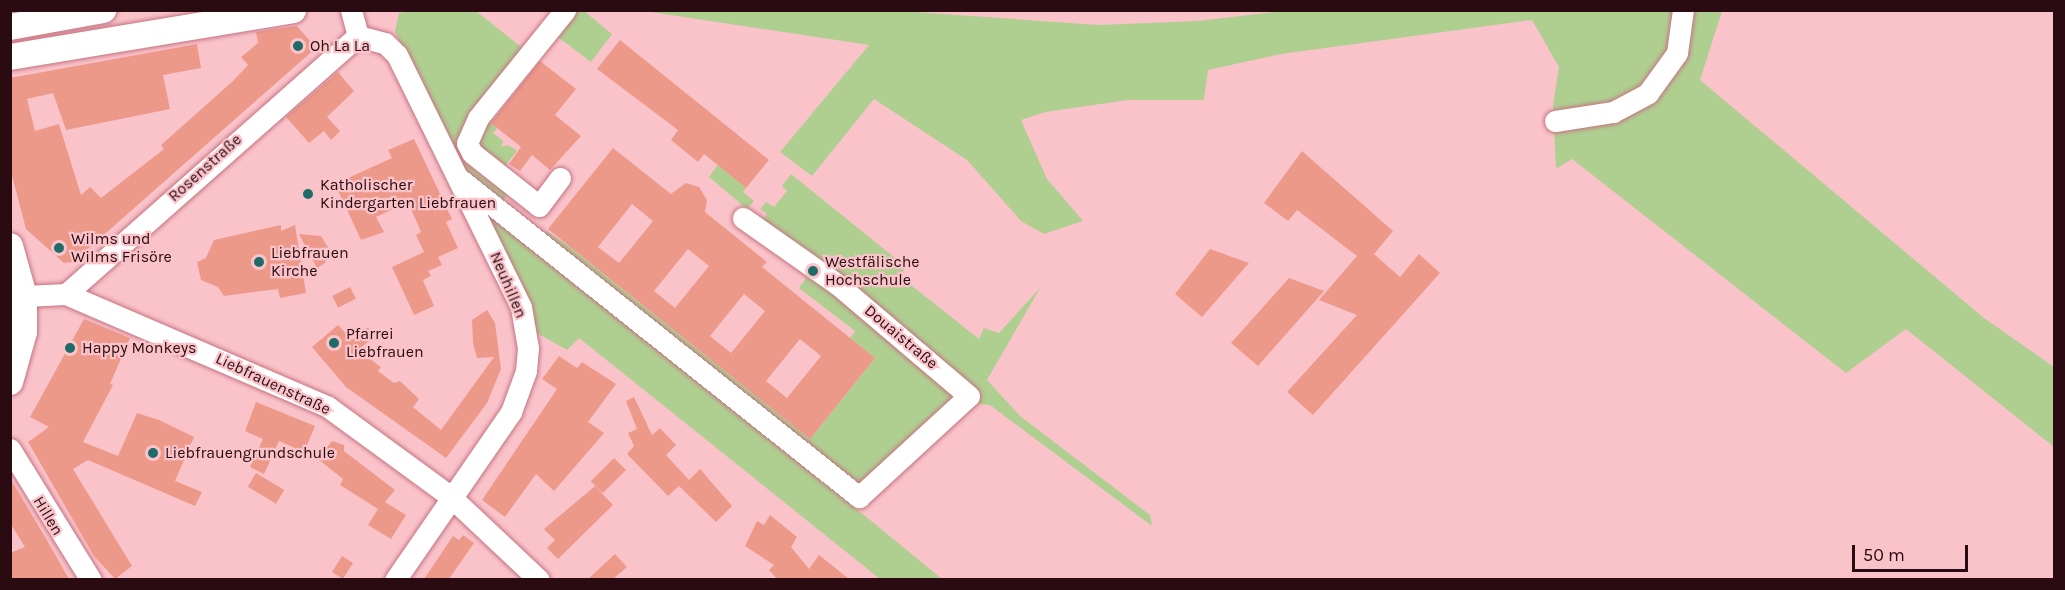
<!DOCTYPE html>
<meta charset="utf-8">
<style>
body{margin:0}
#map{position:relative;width:2065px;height:590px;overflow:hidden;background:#fac3ca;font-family:Karla,sans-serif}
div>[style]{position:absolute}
.green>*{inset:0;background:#afcf91}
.building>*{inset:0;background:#ed998a;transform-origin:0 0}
.roads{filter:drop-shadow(0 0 2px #c67380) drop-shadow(0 0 2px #c67380)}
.minor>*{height:21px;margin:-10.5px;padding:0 10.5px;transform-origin:10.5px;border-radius:10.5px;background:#fff}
.major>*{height:26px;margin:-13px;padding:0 13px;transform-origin:13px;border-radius:13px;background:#fff}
.dots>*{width:16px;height:16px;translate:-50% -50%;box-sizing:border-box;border:3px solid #fac3ca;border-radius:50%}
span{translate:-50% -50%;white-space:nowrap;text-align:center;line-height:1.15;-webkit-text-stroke:4.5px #fac3ca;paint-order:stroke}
.poi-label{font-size:16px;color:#2a0b11}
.left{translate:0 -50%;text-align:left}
.street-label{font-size:16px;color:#2a0b11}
.frame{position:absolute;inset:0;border:12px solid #2a0b11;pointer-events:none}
.scale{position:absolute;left:1852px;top:545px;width:116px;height:27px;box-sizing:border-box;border:3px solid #2a0b11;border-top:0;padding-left:8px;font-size:18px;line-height:21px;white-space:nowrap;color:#2a0b11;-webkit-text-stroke:4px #fac3ca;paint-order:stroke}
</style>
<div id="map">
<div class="green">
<i style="clip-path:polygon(583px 10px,612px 34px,591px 62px,554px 34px,572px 11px)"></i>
<i style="clip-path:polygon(887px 10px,1099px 25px,1198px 21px,1291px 10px,1722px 11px,1700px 80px,1984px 318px,2054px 367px,2054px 447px,1906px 329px,1846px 373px,1572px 159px,1556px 169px,1553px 105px,1559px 67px,1532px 20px,1281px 54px,1208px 70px,1204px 100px,1128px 100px,1045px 112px,1021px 120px,1047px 179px,1083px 221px,1044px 234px,1021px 221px,967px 160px,874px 99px,812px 176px,780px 152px,869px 45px,644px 11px)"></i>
<i style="clip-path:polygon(412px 11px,476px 11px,525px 50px,464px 153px,450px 147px,395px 31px,399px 13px)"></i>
<i style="clip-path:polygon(492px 109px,497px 113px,490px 122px,497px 128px,493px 133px,503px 141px,501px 147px,508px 145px,517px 151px,501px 171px,477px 151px,475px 135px)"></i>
<i style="clip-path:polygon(452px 152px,508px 194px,499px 205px,472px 185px)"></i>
<i style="clip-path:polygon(718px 165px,746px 188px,743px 192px,754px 201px,747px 209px,709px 177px)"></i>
<i style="clip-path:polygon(791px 174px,905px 266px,902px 278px,979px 339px,984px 328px,999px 333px,1040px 288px,987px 380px,1020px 416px,1150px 515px,1152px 526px,990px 405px,959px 402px,861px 488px,540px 239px,547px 231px,570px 247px,810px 439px,875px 358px,850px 338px,855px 331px,799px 288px,810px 273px,758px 224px,767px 214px,760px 209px,766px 202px,774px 207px,787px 191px,782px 186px)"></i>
<i style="clip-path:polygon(479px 203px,864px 515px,942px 579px,880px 579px,579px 338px,567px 350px,535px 332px,527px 295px)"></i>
</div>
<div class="building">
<i style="clip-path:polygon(297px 26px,316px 48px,73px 262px,64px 263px,26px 229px,10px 168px,10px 78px,197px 44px,201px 68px,163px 75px,170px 109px,66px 130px,53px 93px,27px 99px,35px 131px,59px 124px,81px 195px,90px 187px,101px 198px,164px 149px,161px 145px,233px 81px,248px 65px,241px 57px,258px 43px,256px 32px)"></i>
<i style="clip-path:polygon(620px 40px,769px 160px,746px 188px,704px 154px,698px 162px,671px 140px,678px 130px,597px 69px)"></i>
<i style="clip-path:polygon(540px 61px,576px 89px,555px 115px,581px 136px,550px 170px,532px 155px,520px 171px,509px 164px,521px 147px,491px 123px)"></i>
<i style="clip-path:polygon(338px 72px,354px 91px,327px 117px,340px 131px,331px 140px,324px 131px,309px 143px,286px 117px)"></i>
<i style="clip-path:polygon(414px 139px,452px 219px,446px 222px,458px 248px,438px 257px,442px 265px,428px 271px,431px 276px,423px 280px,434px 306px,414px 315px,392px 267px,424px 252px,416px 235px,421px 232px,408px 202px,376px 217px,384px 232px,361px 240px,335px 184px,392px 158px,388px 150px)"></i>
<i style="clip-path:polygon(evenodd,613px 148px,671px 194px,686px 183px,699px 187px,707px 200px,705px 212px,767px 262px,762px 267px,875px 358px,810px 439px,548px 229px,613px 148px,632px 204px,653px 221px,619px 263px,598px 247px,632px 204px,613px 148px,688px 249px,709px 266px,675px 308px,654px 291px,688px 249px,613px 148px,744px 294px,765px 311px,731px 353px,710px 336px,744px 294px,613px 148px,800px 339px,821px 356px,787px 398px,766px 381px,800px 339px)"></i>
<i style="clip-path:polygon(1302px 151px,1393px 231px,1374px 254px,1400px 277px,1419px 254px,1440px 273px,1313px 415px,1287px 392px,1357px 315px,1319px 300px,1357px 256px,1297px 210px,1288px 221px,1264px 203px)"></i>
<i style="clip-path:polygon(281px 225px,281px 231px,295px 225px,306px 293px,280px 298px,278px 289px,224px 296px,218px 287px,201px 280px,197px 262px,206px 258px,214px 240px)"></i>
<i style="clip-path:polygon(299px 234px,321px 236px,329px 249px,325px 263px,317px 268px)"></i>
<i style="clip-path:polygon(1210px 249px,1249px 263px,1202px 317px,1175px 294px)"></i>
<i style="clip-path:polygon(1289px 278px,1324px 291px,1258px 366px,1231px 343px)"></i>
<i style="left:350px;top:287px;width:13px;height:20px;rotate:63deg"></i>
<i style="clip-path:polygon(487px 310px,495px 323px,501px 369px,487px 403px,446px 458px,346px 387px,312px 347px,338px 325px,352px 340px,368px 327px,375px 336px,358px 350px,381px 367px,378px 371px,394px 383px,400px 381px,419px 399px,413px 407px,441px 430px,494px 357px,477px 358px,473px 343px,472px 320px)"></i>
<i style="clip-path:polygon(84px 319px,130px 338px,110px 384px,113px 385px,83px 442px,118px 456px,137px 413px,159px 420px,194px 437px,175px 481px,202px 492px,195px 506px,88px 460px,73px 469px,132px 566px,115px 579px,94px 556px,28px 442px,49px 427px,30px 417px)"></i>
<i style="clip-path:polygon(559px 356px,577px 368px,582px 362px,616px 384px,588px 422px,604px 433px,554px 491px,536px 474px,505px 517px,482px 500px,557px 389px,542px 379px)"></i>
<i style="clip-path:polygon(634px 397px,652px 435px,660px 428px,676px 445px,666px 455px,689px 480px,700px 469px,732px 506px,716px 522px,679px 486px,668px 496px,627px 454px,634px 446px,628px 433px,637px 429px,626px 401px)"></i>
<i style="clip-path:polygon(256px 402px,315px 426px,304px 452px,279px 441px,264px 474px,250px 467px,263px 439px,245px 431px)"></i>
<i style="clip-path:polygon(332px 441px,344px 445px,344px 451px,395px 490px,385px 502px,406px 515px,391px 539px,368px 525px,378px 509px,340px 485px,343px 479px,318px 459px)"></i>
<i style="left:614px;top:458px;width:17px;height:33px;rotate:45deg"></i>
<i style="left:256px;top:473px;width:33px;height:16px;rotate:31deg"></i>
<i style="clip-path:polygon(10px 478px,48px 542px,69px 579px,10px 579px,10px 553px,25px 547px,10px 523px)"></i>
<i style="clip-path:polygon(595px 486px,613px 505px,558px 559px,547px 548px,555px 540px,544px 529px)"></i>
<i style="clip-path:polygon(770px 515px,797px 537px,791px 547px,809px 569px,819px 555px,849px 579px,777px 579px,769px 570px,774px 565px,745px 546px,757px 521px,764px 525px)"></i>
<i style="clip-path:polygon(463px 535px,474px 543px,449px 579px,424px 579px,453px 536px,459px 540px)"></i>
<i style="clip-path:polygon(615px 554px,627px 567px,613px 579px,588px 579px)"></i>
<i style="left:342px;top:556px;width:13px;height:19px;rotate:32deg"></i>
</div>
<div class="roads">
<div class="minor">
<i style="left:351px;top:10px;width:27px;rotate:75deg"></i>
<i style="left:358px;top:36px;width:28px;rotate:15deg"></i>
<i style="left:385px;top:43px;width:17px;rotate:45deg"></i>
<i style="left:397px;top:55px;width:281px;rotate:63.8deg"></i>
<i style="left:521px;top:307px;width:42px;rotate:80.3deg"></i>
<i style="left:528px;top:348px;width:23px;rotate:95deg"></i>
<i style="left:526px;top:371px;width:44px;rotate:110.1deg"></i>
<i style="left:511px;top:412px;width:204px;rotate:124.6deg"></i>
<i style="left:1555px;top:121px;width:59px;rotate:-8.8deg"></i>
<i style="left:1613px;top:112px;width:40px;rotate:-28deg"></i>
<i style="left:1648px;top:93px;width:49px;rotate:-54.1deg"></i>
<i style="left:1677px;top:53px;width:43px;rotate:-82.1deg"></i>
<i style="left:560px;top:178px;width:35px;rotate:127deg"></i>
<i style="left:539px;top:206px;width:85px;rotate:-141.7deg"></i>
<i style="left:472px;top:153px;width:11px;rotate:-117deg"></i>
<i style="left:467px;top:143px;width:27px;rotate:-66deg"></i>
<i style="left:478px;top:118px;width:139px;rotate:-51.1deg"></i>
<i style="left:461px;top:180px;width:509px;rotate:38.54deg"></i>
<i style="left:859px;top:497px;width:149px;rotate:-42.6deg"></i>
<i style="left:969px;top:396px;width:173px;rotate:-139.7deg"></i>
<i style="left:837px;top:284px;width:115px;rotate:-144.9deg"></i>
<i style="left:66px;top:294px;width:285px;rotate:23.3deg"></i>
<i style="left:328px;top:407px;width:151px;rotate:36.1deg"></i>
<i style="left:450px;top:496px;width:122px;rotate:43.3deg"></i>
<i style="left:24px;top:296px;width:42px;rotate:-2.7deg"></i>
<i style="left:66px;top:294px;width:390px;rotate:-41.5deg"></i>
<i style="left:10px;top:449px;width:154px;rotate:58.3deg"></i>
</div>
<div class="major">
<i style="left:10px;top:27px;width:95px;rotate:-10.4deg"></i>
<i style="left:10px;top:57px;width:287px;rotate:-9.4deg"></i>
<i style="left:10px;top:246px;width:52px;rotate:74.4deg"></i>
<i style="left:24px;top:296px;width:36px;rotate:90deg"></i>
<i style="left:24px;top:332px;width:52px;rotate:105.6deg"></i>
</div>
</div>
<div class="dots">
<i style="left:298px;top:46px;background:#1f6b67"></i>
<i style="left:308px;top:194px;background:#1f6b67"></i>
<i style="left:59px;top:248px;background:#1f6b67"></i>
<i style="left:259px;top:262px;background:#1f6b67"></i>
<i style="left:813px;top:271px;background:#1f6b67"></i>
<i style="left:334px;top:343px;background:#1f6b67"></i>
<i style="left:70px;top:348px;background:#1f6b67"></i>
<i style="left:153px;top:453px;background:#1f6b67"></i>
</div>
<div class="poi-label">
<span class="left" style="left:310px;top:46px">Oh La La</span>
<span class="left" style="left:320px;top:194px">Katholischer<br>Kindergarten Liebfrauen</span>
<span class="left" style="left:71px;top:248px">Wilms und<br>Wilms Frisöre</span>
<span class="left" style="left:271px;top:262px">Liebfrauen<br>Kirche</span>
<span class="left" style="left:825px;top:271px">Westfälische<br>Hochschule</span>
<span class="left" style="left:346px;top:343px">Pfarrei<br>Liebfrauen</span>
<span class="left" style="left:82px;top:348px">Happy Monkeys</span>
<span class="left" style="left:165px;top:453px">Liebfrauengrundschule</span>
</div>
<div class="street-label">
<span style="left:205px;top:168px;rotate:-42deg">Rosenstraße</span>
<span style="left:508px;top:285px;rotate:67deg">Neuhillen</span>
<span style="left:901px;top:337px;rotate:40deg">Douaistraße</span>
<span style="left:273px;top:384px;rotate:25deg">Liebfrauenstraße</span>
<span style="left:48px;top:516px;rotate:59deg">Hillen</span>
</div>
<div class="frame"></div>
<div class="scale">50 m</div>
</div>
